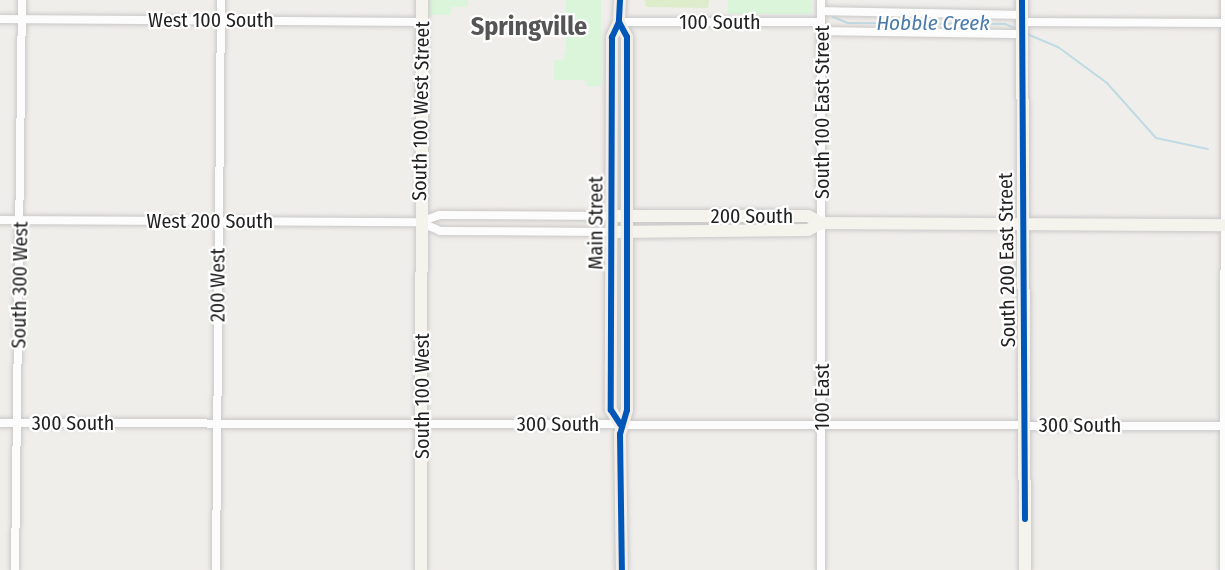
<!DOCTYPE html>
<style>
body{margin:0}
#map{position:relative;width:1225px;height:570px;overflow:hidden;background:#f0eeeb;font-family:"Fira Sans Condensed",sans-serif}
div>[style]{position:absolute}
.grass>*{inset:0;background:#ddeccb}
.park>*{inset:0;background:#daf5da;transform-origin:0 0}
.stream>*{height:2px;margin:-1px;padding:0 1px;transform-origin:1px;border-radius:1px;background:#bfdbe3}
.roads{filter:drop-shadow(0 0 2px #c9c8c7) drop-shadow(0 0 2px #c9c8c7)}
.street>*{height:8px;margin:-4px;padding:0 4px;transform-origin:4px;border-radius:4px;background:#fdfcfc}
.secondary>*{height:12px;margin:-6px;padding:0 6px;transform-origin:6px;border-radius:6px;background:#f4f4ed}
.primary>*{height:12px;margin:-6px;padding:0 6px;transform-origin:6px;border-radius:6px;background:#f3ede7}
.cycleway>*{height:6px;margin:-3px;padding:0 3px;transform-origin:3px;border-radius:3px;background:#0057b8}
span{translate:-50% -50%;white-space:nowrap;text-align:center;line-height:1.15;-webkit-text-stroke:4.5px #fff;paint-order:stroke}
.street-label{font-size:20px;color:#222}
.water-label{font-size:21px;color:#4a7aab;font-style:italic}
.district-label{font-size:26px;color:#555;font-weight:700}
</style>
<div id="map">
<div class="grass">
<i style="clip-path:polygon(645px 0,709px 0,708px 8px,646px 7px)"></i>
</div>
<div class="park">
<i style="clip-path:polygon(428px 0,468px 0,468px 7px,452px 7px,451px 15px,430px 15px)"></i>
<i style="clip-path:polygon(566px 0,601px 0,601px 86px,587px 87px,585px 80px,554px 80px,554px 60px,563px 60px,566px 46px)"></i>
<i style="left:728px;top:0;width:83px;height:14px"></i>
</div>
<div class="stream">
<i style="left:833px;top:17px;width:16px;rotate:22deg"></i>
<i style="left:848px;top:23px;width:157px;rotate:0.4deg"></i>
<i style="left:1005px;top:24px;width:15px;rotate:23deg"></i>
<i style="left:1027px;top:34px;width:34px;rotate:23deg"></i>
<i style="left:1058px;top:47px;width:61px;rotate:36.3deg"></i>
<i style="left:1107px;top:83px;width:74px;rotate:48.3deg"></i>
<i style="left:1156px;top:138px;width:53px;rotate:11.9deg"></i>
</div>
<div class="roads">
<div class="street">
<i style="left:821px;top:0;width:570px;rotate:90deg"></i>
<i style="left:821px;top:11px;width:201px;rotate:1.1deg"></i>
<i style="left:0;top:19px;width:423px;rotate:0.4deg"></i>
<i style="left:619px;top:22px;width:202px"></i>
<i style="left:1022px;top:22px;width:203px;rotate:0.3deg"></i>
<i style="left:821px;top:31px;width:202px;rotate:0.9deg"></i>
<i style="left:0;top:220px;width:420px;rotate:0.3deg"></i>
<i style="left:420px;top:222px;width:22px;rotate:24deg"></i>
<i style="left:440px;top:231px;width:173px;rotate:0.3deg"></i>
<i style="left:420px;top:222px;width:20px;rotate:-20deg"></i>
<i style="left:439px;top:215px;width:173px;rotate:0.3deg"></i>
<i style="left:0;top:423px;width:1225px;rotate:0.14deg"></i>
<i style="left:15px;top:570px;width:570px;rotate:-89.3deg"></i>
<i style="left:216px;top:570px;width:570px;rotate:-89.5deg"></i>
<i style="left:1224px;top:570px;width:570px;rotate:-89.9deg"></i>
</div>
<div class="secondary">
<i style="left:1022px;top:0;width:570px;rotate:89.7deg"></i>
<i style="left:612px;top:216px;width:196px"></i>
<i style="left:808px;top:216px;width:16px;rotate:27deg"></i>
<i style="left:613px;top:232px;width:195px;rotate:-0.6deg"></i>
<i style="left:808px;top:230px;width:16px;rotate:-27deg"></i>
<i style="left:822px;top:223px;width:403px;rotate:0.3deg"></i>
<i style="left:421px;top:570px;width:570px;rotate:-89.9deg"></i>
</div>
<div class="primary">
<i style="left:620px;top:0;width:22px;rotate:93deg"></i>
<i style="left:619px;top:22px;width:17px;rotate:115deg"></i>
<i style="left:612px;top:37px;width:373px;rotate:90.2deg"></i>
<i style="left:611px;top:410px;width:17px;rotate:57deg"></i>
<i style="left:619px;top:22px;width:17px;rotate:62deg"></i>
<i style="left:627px;top:37px;width:373px;rotate:90deg"></i>
<i style="left:627px;top:410px;width:25px;rotate:106deg"></i>
<i style="left:620px;top:434px;width:136px;rotate:89.2deg"></i>
</div>
</div>
<div class="cycleway">
<i style="left:620px;top:0;width:22px;rotate:93deg"></i>
<i style="left:619px;top:22px;width:17px;rotate:115deg"></i>
<i style="left:612px;top:37px;width:373px;rotate:90.2deg"></i>
<i style="left:611px;top:410px;width:17px;rotate:57deg"></i>
<i style="left:1022px;top:0;width:519px;rotate:89.67deg"></i>
<i style="left:619px;top:22px;width:17px;rotate:62deg"></i>
<i style="left:627px;top:37px;width:373px;rotate:90deg"></i>
<i style="left:627px;top:410px;width:25px;rotate:106deg"></i>
<i style="left:620px;top:434px;width:136px;rotate:89.2deg"></i>
</div>
<div class="street-label">
<span style="left:211px;top:20px">West 100 South</span>
<span style="left:720px;top:22px">100 South</span>
<span style="left:421px;top:111px;rotate:-89deg">South 100 West Street</span>
<span style="left:822px;top:112px;rotate:-90deg">South 100 East Street</span>
<span style="left:752px;top:216px">200 South</span>
<span style="left:210px;top:221px">West 200 South</span>
<span style="left:596px;top:223px;rotate:-90deg">Main Street</span>
<span style="left:1007px;top:260px;rotate:-91deg">South 200 East Street</span>
<span style="left:20px;top:285px;rotate:-89deg">South 300 West</span>
<span style="left:218px;top:285px;rotate:-90deg">200 West</span>
<span style="left:422px;top:396px;rotate:-90deg">South 100 West</span>
<span style="left:822px;top:397px;rotate:-90deg">100 East</span>
<span style="left:73px;top:423px">300 South</span>
<span style="left:558px;top:424px">300 South</span>
<span style="left:1080px;top:425px">300 South</span>
</div>
<div class="water-label">
<span style="left:933px;top:23px">Hobble Creek</span>
</div>
<div class="district-label">
<span style="left:529px;top:27px">Springville</span>
</div>
</div>
